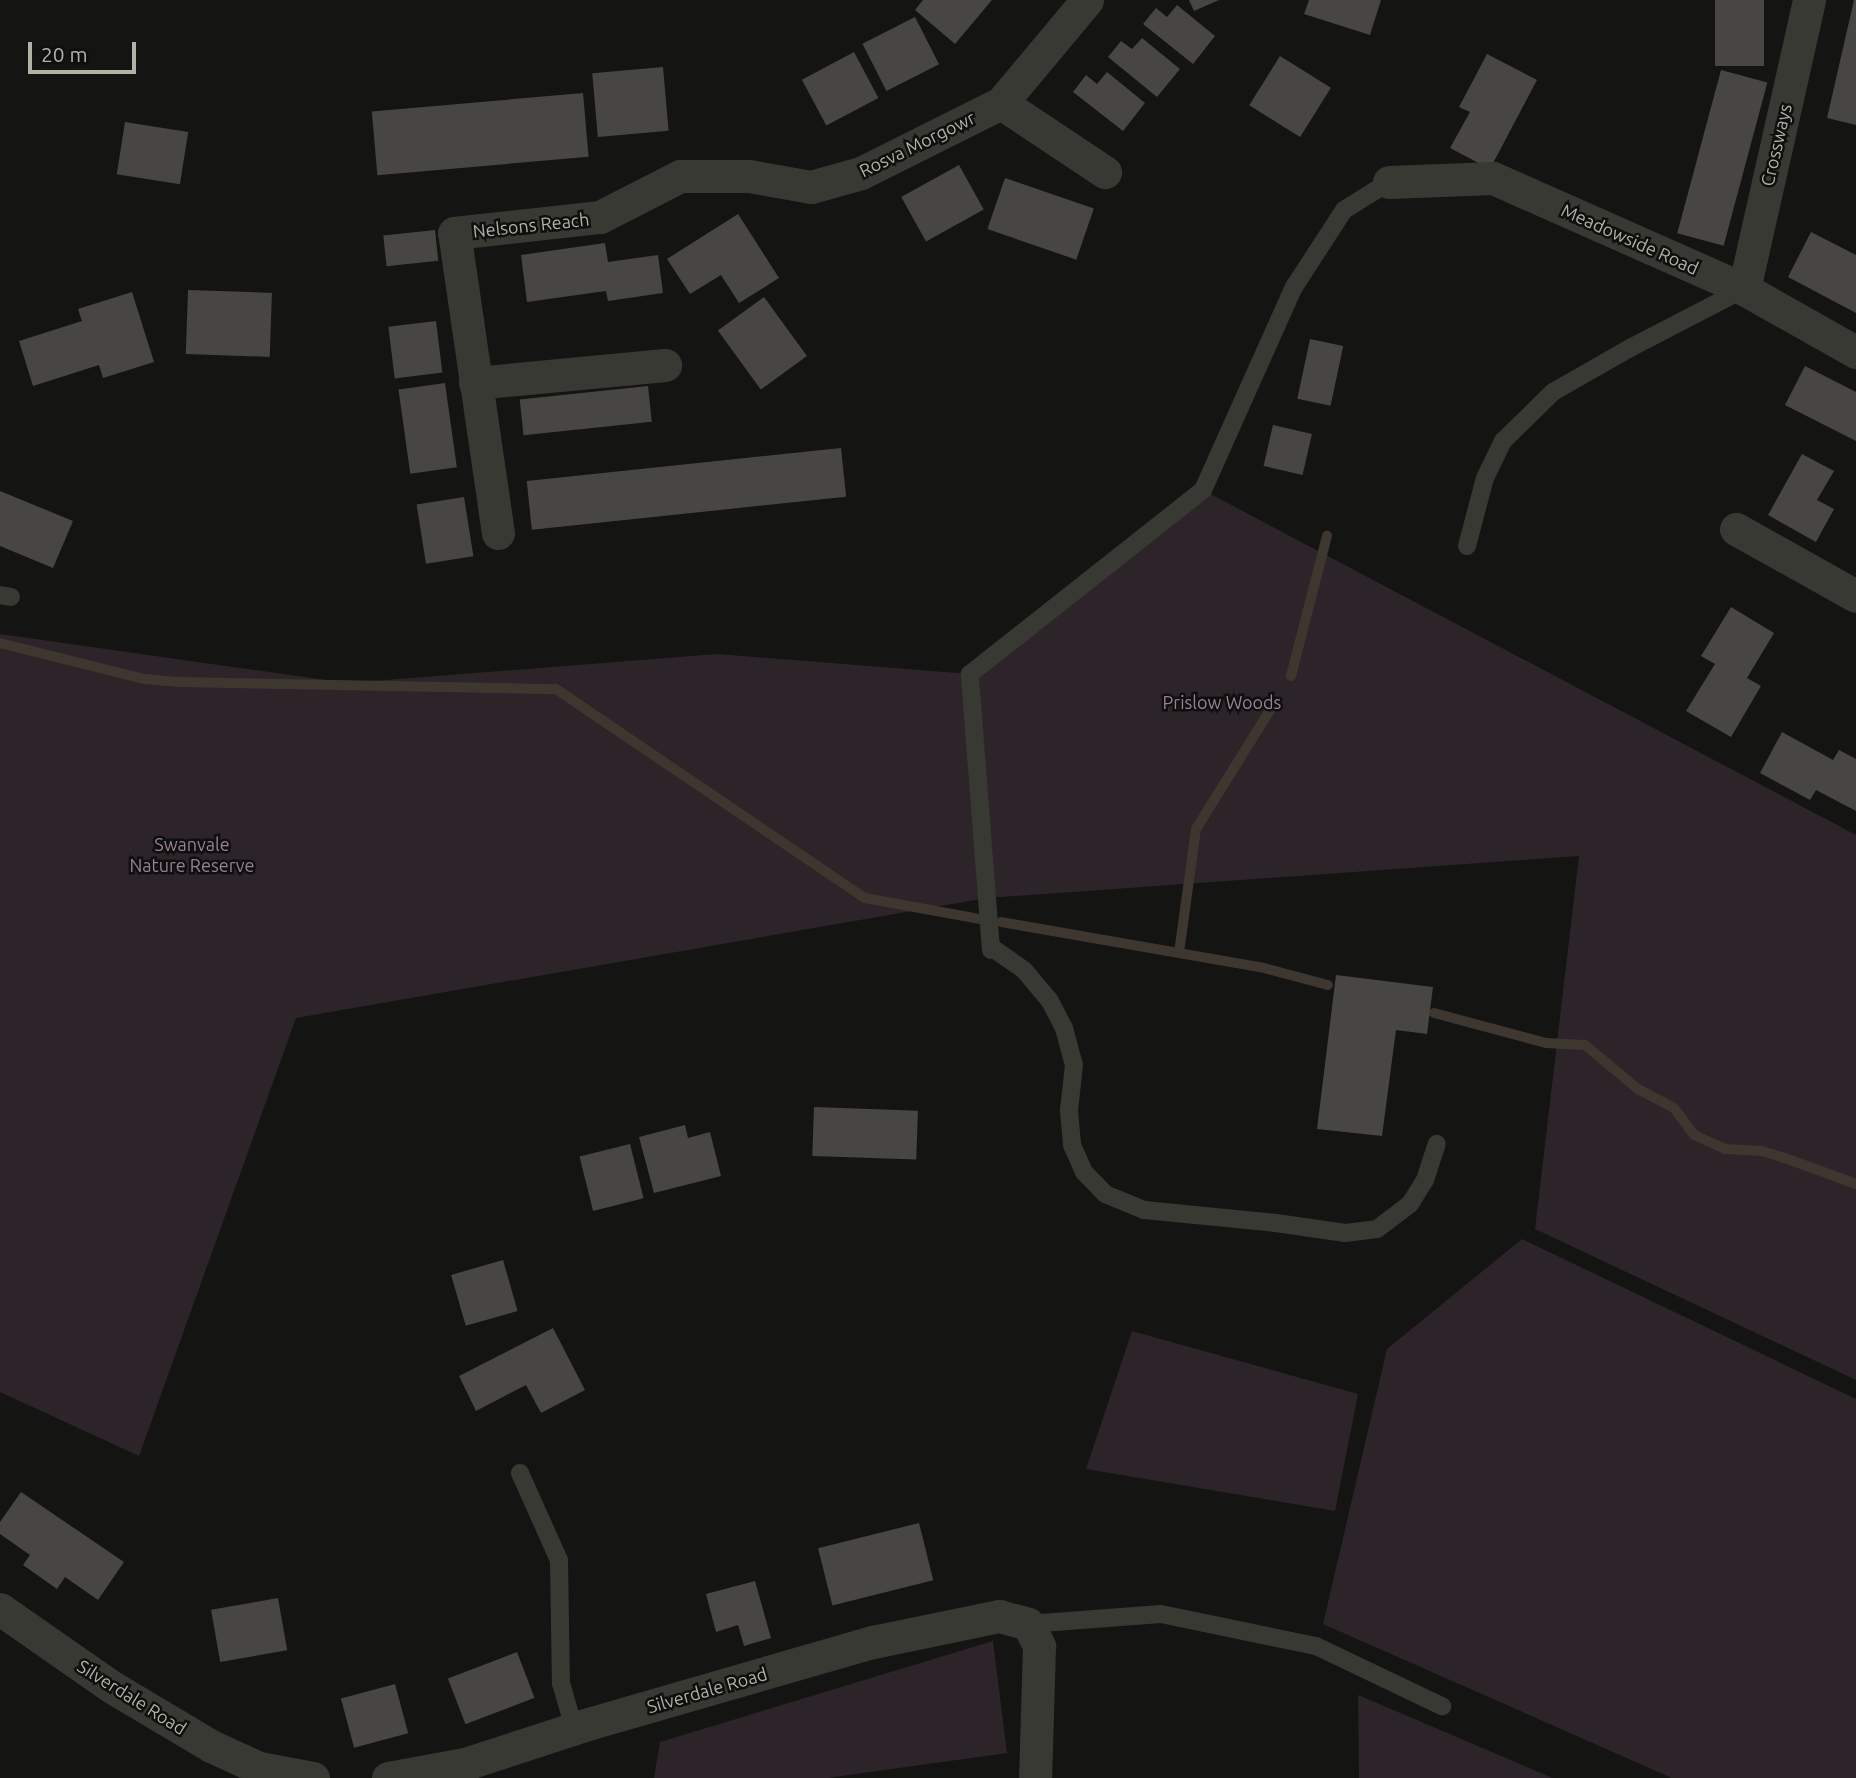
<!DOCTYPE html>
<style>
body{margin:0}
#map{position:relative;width:1856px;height:1778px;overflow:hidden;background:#141413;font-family:Ubuntu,sans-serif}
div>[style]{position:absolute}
.green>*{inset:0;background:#2c2429}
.stream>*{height:10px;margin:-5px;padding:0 5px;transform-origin:5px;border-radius:5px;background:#3d3730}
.building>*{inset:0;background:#474642;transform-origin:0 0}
.service>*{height:18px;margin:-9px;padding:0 9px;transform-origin:9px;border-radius:9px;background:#393934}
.minor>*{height:33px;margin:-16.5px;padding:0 16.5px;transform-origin:16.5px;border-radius:16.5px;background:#393934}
span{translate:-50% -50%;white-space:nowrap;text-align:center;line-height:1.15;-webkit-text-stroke:5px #0f0f0e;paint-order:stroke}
.street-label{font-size:18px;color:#b3b0a6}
.park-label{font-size:18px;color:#9c7f97}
.scale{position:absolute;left:28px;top:42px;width:108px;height:32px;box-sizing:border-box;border:4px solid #b3b0a6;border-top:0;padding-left:9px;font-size:21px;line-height:24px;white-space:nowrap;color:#b3b0a6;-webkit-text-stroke:5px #0f0f0e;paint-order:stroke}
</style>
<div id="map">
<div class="green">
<i style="clip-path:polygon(1203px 490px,1856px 835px,1856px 1380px,1535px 1229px,1579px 856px,987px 898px,296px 1018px,139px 1456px,0 1392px,0 634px,347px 683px,717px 654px,970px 674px)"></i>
<i style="clip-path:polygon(1522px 1239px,1856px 1399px,1856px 1778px,1672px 1778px,1323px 1624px,1387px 1349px)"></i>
<i style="clip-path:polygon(1132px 1331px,1358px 1394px,1335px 1511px,1086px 1469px)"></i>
<i style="clip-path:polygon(993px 1641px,1007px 1753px,827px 1778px,654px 1778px,660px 1742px)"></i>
<i style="clip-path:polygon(1358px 1695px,1553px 1778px,1359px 1778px)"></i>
</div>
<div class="stream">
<i style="left:0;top:643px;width:148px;rotate:14deg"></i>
<i style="left:144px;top:679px;width:36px;rotate:5deg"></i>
<i style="left:180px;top:682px;width:376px;rotate:1.1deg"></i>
<i style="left:556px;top:689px;width:373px;rotate:34.1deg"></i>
<i style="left:865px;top:898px;width:116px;rotate:10.4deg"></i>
<i style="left:1291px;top:676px;width:145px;rotate:-75.6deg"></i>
<i style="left:1001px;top:922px;width:267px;rotate:9.9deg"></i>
<i style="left:1264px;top:968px;width:66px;rotate:14.9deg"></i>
<i style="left:1179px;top:953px;width:125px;rotate:-82.2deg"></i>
<i style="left:1196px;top:829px;width:140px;rotate:-58.1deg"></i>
<i style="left:1434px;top:1013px;width:116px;rotate:15deg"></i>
<i style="left:1546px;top:1043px;width:39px;rotate:3deg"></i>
<i style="left:1585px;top:1045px;width:69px;rotate:39.7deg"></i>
<i style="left:1638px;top:1089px;width:41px;rotate:27.8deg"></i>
<i style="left:1674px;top:1108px;width:34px;rotate:53deg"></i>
<i style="left:1694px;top:1135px;width:34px;rotate:24deg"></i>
<i style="left:1725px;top:1149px;width:37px;rotate:3deg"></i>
<i style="left:1762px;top:1151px;width:21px;rotate:17deg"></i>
<i style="left:1782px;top:1157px;width:79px;rotate:20deg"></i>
</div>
<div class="building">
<i style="clip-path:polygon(923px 0,992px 0,955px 44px,915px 10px)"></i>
<i style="clip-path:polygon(1189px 0,1219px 0,1194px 11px)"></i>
<i style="clip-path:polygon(1309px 0,1381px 0,1370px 35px,1304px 14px)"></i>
<i style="left:1715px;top:0;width:49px;height:66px"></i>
<i style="clip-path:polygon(1854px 0,1856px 0,1856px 125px,1827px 118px)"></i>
<i style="clip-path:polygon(1177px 5px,1215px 36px,1193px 64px,1143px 24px,1156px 8px,1167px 17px)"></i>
<i style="left:915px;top:17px;width:53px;height:59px;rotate:63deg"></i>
<i style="clip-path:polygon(1142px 38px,1180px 69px,1157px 97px,1108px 57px,1121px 41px,1132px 49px)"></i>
<i style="left:854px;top:52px;width:52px;height:59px;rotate:62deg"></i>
<i style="clip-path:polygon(1487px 54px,1537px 80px,1490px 169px,1450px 148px,1470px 112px,1459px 107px)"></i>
<i style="left:1280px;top:56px;width:60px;height:58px;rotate:32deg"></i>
<i style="left:663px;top:67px;width:64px;height:71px;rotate:85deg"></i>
<i style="left:1721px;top:70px;width:48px;height:169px;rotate:15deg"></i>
<i style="clip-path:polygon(1107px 72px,1145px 103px,1123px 131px,1073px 92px,1086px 75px,1097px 84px)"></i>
<i style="left:583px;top:93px;width:64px;height:212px;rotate:85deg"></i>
<i style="left:125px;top:122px;width:64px;height:53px;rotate:9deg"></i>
<i style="left:959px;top:165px;width:51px;height:66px;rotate:61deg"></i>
<i style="left:1005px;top:178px;width:94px;height:54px;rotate:19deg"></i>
<i style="clip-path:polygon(738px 214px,779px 278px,739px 303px,721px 275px,690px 294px,667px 259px)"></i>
<i style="left:435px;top:230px;width:31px;height:52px;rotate:84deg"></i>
<i style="clip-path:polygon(1811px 232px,1856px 255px,1856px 313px,1788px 277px)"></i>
<i style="clip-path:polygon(605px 243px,608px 262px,658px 255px,663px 293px,608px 301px,606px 291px,527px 302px,521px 255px)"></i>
<i style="left:188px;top:290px;width:84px;height:64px;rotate:2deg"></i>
<i style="clip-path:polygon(132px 292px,154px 362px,103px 378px,99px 365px,33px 386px,19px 341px,82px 321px,78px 309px)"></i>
<i style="left:764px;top:297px;width:73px;height:57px;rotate:54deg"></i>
<i style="left:436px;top:321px;width:52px;height:48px;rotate:83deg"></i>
<i style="left:1310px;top:339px;width:34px;height:61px;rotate:12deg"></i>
<i style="clip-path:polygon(1805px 366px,1856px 392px,1856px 441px,1785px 405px)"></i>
<i style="left:445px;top:383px;width:85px;height:47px;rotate:82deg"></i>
<i style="left:648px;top:386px;width:36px;height:129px;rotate:84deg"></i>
<i style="left:1273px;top:425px;width:40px;height:42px;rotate:13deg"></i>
<i style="left:841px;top:448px;width:49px;height:316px;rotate:84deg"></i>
<i style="clip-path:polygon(1802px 454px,1834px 471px,1817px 500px,1834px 509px,1816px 542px,1768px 515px)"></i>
<i style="clip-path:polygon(0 491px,73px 521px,53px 568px,0 546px)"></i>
<i style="left:464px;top:497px;width:60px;height:48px;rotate:81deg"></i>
<i style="clip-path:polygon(1731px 607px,1774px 633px,1747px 678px,1761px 686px,1731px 737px,1686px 711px,1715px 664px,1701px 656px)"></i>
<i style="clip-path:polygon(1782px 732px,1833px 760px,1839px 750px,1856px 759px,1856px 811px,1816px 790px,1810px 800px,1760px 773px)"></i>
<i style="clip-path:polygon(1336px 975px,1433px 987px,1427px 1034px,1396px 1030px,1382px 1136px,1317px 1129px)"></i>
<i style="left:814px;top:1107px;width:104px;height:49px;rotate:2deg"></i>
<i style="clip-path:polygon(685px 1125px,688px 1138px,710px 1132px,721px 1176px,654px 1193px,639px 1137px)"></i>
<i style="left:630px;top:1144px;width:56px;height:52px;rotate:76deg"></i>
<i style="left:503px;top:1260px;width:53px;height:54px;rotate:74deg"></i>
<i style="clip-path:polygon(553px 1328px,585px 1390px,541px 1413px,526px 1385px,476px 1411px,459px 1376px)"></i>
<i style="clip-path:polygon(21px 1492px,124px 1562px,98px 1600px,65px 1577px,57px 1589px,23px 1565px,30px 1555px,0 1534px,0 1522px)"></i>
<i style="left:919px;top:1523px;width:59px;height:104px;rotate:76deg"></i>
<i style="clip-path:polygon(755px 1581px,771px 1638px,744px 1646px,738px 1625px,716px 1632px,706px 1594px)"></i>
<i style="left:278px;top:1598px;width:53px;height:68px;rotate:80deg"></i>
<i style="left:517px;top:1652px;width:49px;height:74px;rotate:69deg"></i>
<i style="left:395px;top:1684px;width:51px;height:56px;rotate:75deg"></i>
</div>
<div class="service">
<i style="left:1467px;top:546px;width:70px;rotate:-75.2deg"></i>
<i style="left:1485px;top:478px;width:41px;rotate:-64.1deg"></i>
<i style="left:1503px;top:441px;width:70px;rotate:-44.4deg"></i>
<i style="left:1553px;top:392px;width:91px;rotate:-29.7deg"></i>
<i style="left:1632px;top:347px;width:126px;rotate:-27.4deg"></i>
<i style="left:0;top:595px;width:11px;rotate:10deg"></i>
<i style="left:991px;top:947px;width:40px;rotate:34.9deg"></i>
<i style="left:1024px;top:970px;width:40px;rotate:50deg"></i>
<i style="left:1050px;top:1001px;width:30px;rotate:63deg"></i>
<i style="left:1064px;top:1028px;width:38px;rotate:75deg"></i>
<i style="left:1074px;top:1065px;width:45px;rotate:96.3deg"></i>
<i style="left:1069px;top:1110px;width:35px;rotate:85deg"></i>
<i style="left:1072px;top:1145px;width:30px;rotate:66deg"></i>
<i style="left:1084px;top:1172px;width:30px;rotate:46deg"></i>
<i style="left:1105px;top:1194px;width:42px;rotate:22.3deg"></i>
<i style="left:1144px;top:1210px;width:133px;rotate:5.6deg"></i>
<i style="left:1276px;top:1223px;width:70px;rotate:8.2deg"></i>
<i style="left:1345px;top:1233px;width:32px;rotate:-7deg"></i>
<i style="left:1377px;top:1229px;width:41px;rotate:-37.1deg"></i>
<i style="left:1410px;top:1204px;width:28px;rotate:-58deg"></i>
<i style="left:1425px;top:1180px;width:38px;rotate:-72deg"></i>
<i style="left:991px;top:950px;width:277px;rotate:-94.4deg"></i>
<i style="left:970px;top:674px;width:297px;rotate:-38.3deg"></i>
<i style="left:1203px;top:490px;width:222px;rotate:-65.9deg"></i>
<i style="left:1294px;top:287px;width:92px;rotate:-57deg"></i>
<i style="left:1344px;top:210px;width:53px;rotate:-31.9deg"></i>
<i style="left:520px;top:1473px;width:95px;rotate:65.9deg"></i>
<i style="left:559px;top:1560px;width:123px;rotate:89.1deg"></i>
<i style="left:561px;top:1683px;width:47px;rotate:73.9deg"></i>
<i style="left:1028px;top:1624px;width:133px;rotate:-4.3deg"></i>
<i style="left:1161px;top:1614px;width:158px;rotate:11.7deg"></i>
<i style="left:1316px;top:1646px;width:140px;rotate:25.5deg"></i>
</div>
<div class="minor">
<i style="left:1001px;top:103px;width:125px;rotate:33.6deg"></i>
<i style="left:1389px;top:182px;width:104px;rotate:-2.2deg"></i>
<i style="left:1493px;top:178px;width:274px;rotate:23.9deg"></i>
<i style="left:1744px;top:289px;width:129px;rotate:29.4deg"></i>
<i style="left:1744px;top:289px;width:296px;rotate:-77.3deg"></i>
<i style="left:475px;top:383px;width:191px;rotate:-5.4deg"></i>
<i style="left:1736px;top:529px;width:137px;rotate:29.2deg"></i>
<i style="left:498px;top:533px;width:303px;rotate:-98.3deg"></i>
<i style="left:454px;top:233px;width:147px;rotate:-6.3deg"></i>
<i style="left:600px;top:217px;width:90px;rotate:-27.1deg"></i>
<i style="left:680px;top:176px;width:69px"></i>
<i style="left:749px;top:176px;width:63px;rotate:10.1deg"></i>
<i style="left:811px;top:187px;width:52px;rotate:-15.6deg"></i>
<i style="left:861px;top:173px;width:157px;rotate:-26.6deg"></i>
<i style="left:1001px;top:103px;width:134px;rotate:-50.1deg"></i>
<i style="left:0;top:1609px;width:136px;rotate:34.9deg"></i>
<i style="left:112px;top:1687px;width:115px;rotate:30.8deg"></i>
<i style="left:211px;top:1746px;width:53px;rotate:24.6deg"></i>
<i style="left:259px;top:1768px;width:55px;rotate:10.5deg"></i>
<i style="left:388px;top:1778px;width:78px;rotate:-10.3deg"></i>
<i style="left:465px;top:1764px;width:129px;rotate:-18deg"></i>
<i style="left:588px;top:1724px;width:297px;rotate:-16.1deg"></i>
<i style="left:873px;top:1642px;width:129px;rotate:-11.7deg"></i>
<i style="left:999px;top:1616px;width:30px;rotate:15deg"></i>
<i style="left:1028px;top:1624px;width:25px;rotate:63deg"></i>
<i style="left:1039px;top:1646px;width:132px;rotate:91.7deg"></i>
</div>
<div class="street-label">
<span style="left:917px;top:144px;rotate:-26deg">Rosva Morgowr</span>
<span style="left:1776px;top:145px;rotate:-77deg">Crossways</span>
<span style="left:531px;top:225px;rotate:-6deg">Nelsons Reach</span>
<span style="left:1630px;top:239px;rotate:24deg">Meadowside Road</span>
<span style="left:707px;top:1690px;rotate:-16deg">Silverdale Road</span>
<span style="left:132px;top:1697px;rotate:32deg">Silverdale Road</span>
</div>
<div class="park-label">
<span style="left:1222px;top:702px">Prislow Woods</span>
<span style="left:192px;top:855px">Swanvale<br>Nature Reserve</span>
</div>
<div class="scale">20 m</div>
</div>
